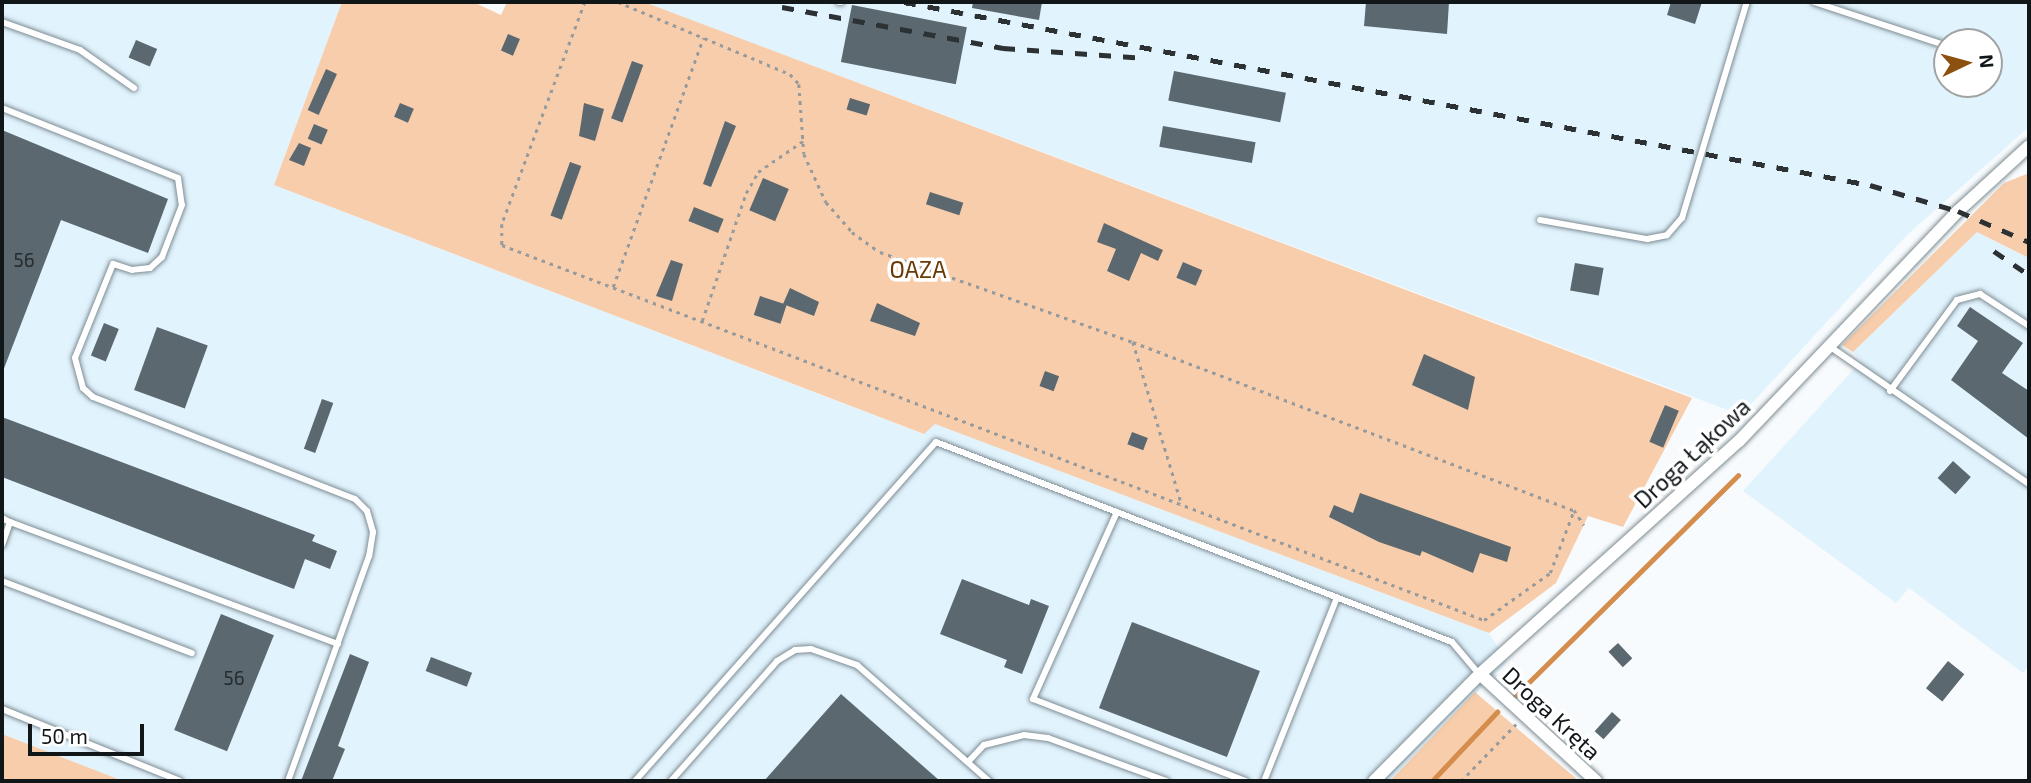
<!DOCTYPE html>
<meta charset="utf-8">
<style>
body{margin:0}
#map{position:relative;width:2031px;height:783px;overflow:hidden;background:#f8fbfd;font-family:"Exo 2",sans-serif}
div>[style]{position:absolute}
.built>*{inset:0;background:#e1f3fd}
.green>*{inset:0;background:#f7cdab}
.stream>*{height:4.5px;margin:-2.25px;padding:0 2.25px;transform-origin:2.25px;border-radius:2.25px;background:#d48d4c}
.building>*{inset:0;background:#5b686f;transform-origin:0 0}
.path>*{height:2.5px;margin-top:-1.25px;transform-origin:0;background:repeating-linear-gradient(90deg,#979b9d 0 3.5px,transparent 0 8.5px)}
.roads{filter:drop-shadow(0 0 2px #7e8c93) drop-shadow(0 0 2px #7e8c93)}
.service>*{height:6px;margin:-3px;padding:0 3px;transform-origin:3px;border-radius:3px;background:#fff}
.minor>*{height:12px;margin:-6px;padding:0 6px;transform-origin:6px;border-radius:6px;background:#fff}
.rail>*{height:4.5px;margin-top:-2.25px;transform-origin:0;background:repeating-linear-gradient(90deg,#2c3234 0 12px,transparent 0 24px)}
span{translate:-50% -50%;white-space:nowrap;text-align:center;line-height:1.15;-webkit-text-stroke:7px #fff;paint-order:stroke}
.number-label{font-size:19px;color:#242b2e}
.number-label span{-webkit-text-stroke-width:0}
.park-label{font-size:23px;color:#673903}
.street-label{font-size:23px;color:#111719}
.frame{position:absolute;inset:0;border:4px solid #111719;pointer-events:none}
.north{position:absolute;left:1933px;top:28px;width:70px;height:70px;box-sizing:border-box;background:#fff;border:2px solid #a0a2a3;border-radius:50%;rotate:85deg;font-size:19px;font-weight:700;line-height:28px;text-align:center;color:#111719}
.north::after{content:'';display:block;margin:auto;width:24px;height:32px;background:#8c510e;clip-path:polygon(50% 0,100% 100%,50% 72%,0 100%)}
.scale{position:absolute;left:28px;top:724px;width:116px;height:32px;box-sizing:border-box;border:4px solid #111719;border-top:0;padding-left:9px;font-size:21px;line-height:24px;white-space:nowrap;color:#111719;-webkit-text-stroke:5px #fff;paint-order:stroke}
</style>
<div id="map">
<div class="built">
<i style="clip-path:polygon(2px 2px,342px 2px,274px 185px,923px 434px,935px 424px,1489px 633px,1507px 662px,1390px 781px,123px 781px,2px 734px)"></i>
<i style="clip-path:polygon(evenodd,644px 2px,2029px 2px,2029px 127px,1907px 235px,1741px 415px,644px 2px,1947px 42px,1989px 42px,1989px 84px,1947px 84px,1947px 42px)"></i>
<i style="clip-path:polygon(1977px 232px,2029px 258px,2029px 665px,2023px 673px,1909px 588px,1896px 603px,1743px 491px,1861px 361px,1853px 352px)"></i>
</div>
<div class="green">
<i style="clip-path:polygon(342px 2px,473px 2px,501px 15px,507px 2px,644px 2px,1692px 398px,1623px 527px,1588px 516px,1556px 583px,1489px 633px,935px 424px,924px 434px,274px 185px)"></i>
<i style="clip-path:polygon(2029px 173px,2029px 258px,1977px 232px,1853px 352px,1842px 345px,2004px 183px)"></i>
<i style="clip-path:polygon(1475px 692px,1519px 730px,1579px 781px,1390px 781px)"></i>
<i style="clip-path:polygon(2px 734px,123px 781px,2px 781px)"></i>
</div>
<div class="stream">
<i style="left:1514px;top:697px;width:315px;rotate:-44.7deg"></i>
<i style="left:1432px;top:781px;width:95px;rotate:-46.7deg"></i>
</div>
<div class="building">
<i style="clip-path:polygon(973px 2px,1042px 2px,1039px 20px,972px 8px)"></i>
<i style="clip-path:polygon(1366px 2px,1449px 2px,1447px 34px,1364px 26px)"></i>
<i style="clip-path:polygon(1671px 2px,1702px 2px,1695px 24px,1667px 15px)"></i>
<i style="left:852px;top:5px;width:117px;height:58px;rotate:11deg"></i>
<i style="left:508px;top:34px;width:13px;height:18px;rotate:23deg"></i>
<i style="left:136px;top:40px;width:23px;height:19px;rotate:23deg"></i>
<i style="left:632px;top:61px;width:12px;height:61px;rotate:20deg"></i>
<i style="left:326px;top:69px;width:12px;height:45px;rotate:24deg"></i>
<i style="left:1174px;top:71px;width:114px;height:30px;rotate:11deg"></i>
<i style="left:850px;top:98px;width:21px;height:12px;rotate:17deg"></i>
<i style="left:400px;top:103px;width:15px;height:15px;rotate:23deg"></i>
<i style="clip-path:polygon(584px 103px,604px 109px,595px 141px,579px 136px)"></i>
<i style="clip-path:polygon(725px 121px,736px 126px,711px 187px,703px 184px)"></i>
<i style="left:314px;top:124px;width:15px;height:16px;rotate:23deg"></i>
<i style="left:1163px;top:126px;width:94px;height:21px;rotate:10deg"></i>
<i style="clip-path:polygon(2px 130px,168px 199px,148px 253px,61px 220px,3px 371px)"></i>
<i style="clip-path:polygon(299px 143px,311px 148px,304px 166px,289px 160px)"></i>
<i style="left:570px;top:162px;width:12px;height:57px;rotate:20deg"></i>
<i style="left:763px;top:178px;width:28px;height:35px;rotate:23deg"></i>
<i style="left:930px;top:192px;width:35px;height:13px;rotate:18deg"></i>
<i style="left:694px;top:207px;width:32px;height:15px;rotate:22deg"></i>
<i style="clip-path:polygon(1104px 223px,1163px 250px,1158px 261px,1141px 253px,1129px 281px,1107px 271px,1116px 249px,1097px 242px)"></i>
<i style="clip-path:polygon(671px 260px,683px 264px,672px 301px,656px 296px)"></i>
<i style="left:1183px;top:262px;width:21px;height:17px;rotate:23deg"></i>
<i style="left:1575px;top:263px;width:29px;height:28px;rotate:10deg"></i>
<i style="clip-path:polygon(790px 288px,819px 302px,814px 316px,783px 304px)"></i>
<i style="left:760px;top:296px;width:28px;height:20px;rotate:18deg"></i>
<i style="clip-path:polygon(877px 303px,920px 323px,915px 336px,870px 321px)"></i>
<i style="clip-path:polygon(1970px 307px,2023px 343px,2002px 373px,2029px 391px,2029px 439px,1951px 380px,1978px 341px,1957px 326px)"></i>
<i style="left:104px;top:323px;width:16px;height:35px;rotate:22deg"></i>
<i style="left:157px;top:327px;width:54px;height:67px;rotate:20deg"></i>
<i style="clip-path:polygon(1424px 354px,1475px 377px,1468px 410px,1412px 385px)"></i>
<i style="left:1045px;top:371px;width:15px;height:16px;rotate:20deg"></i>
<i style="left:322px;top:399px;width:12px;height:53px;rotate:20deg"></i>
<i style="left:1665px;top:405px;width:15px;height:40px;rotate:23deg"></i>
<i style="clip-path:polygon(2px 417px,315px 535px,312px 541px,337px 551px,330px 569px,305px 559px,294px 589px,2px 477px)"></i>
<i style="left:1132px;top:432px;width:17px;height:13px;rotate:21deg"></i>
<i style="left:1953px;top:461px;width:24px;height:23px;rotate:42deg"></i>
<i style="clip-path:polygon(1360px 493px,1511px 547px,1507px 562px,1480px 553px,1473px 573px,1422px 551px,1420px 556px,1379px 542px,1329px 517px,1334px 505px,1353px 513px)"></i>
<i style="clip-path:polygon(962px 579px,1029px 605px,1031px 599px,1049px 606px,1022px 674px,1004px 667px,1007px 660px,940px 634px)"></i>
<i style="left:221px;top:614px;width:57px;height:125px;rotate:22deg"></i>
<i style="left:1132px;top:622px;width:137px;height:92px;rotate:21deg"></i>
<i style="left:1618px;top:643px;width:21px;height:13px;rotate:47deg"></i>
<i style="clip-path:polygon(350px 654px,369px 662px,338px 746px,345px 749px,332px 781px,301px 781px)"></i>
<i style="left:431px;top:657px;width:44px;height:15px;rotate:21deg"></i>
<i style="left:1948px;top:661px;width:21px;height:35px;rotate:39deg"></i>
<i style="clip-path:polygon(841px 694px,940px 781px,764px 781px)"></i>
<i style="left:1612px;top:712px;width:12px;height:26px;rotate:42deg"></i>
</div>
<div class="path">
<i style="left:585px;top:2px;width:237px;rotate:110.5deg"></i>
<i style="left:502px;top:224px;width:21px;rotate:90deg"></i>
<i style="left:502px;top:245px;width:1051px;rotate:20.9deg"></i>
<i style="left:1484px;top:620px;width:81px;rotate:-35.5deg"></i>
<i style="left:1550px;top:573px;width:67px;rotate:-69.1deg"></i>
<i style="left:618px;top:2px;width:186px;rotate:22.7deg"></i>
<i style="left:790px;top:74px;width:13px;rotate:48deg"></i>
<i style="left:799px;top:84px;width:70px;rotate:85.9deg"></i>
<i style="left:804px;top:154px;width:53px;rotate:65.4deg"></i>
<i style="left:826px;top:202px;width:40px;rotate:49deg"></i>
<i style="left:852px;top:232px;width:34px;rotate:36deg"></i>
<i style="left:880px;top:252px;width:269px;rotate:19.6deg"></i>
<i style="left:1133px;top:342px;width:472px;rotate:20.9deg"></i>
<i style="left:1574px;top:510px;width:18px;rotate:56deg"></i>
<i style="left:613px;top:287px;width:265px;rotate:-70.1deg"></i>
<i style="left:702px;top:321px;width:135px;rotate:-71deg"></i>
<i style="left:746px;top:193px;width:24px;rotate:-60deg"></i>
<i style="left:758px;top:172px;width:55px;rotate:-34.6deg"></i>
<i style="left:1133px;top:342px;width:170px;rotate:73.3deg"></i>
<i style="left:1461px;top:781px;width:79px;rotate:-46deg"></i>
</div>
<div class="roads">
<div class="service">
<i style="left:839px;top:2px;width:2px"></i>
<i style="left:1814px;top:2px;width:140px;rotate:18.3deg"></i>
<i style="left:2px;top:22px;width:83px;rotate:19.7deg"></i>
<i style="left:80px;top:50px;width:66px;rotate:35.1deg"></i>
<i style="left:1989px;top:60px;width:4px;rotate:14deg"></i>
<i style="left:2px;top:108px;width:189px;rotate:21.7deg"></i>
<i style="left:178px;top:178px;width:27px;rotate:82deg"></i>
<i style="left:182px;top:205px;width:56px;rotate:111deg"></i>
<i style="left:162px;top:257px;width:16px;rotate:137deg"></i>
<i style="left:150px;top:268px;width:18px;rotate:174deg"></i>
<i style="left:132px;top:270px;width:20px;rotate:-162deg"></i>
<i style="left:113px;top:264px;width:101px;rotate:112deg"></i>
<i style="left:75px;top:358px;width:31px;rotate:75deg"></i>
<i style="left:83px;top:388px;width:13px;rotate:42deg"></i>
<i style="left:93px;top:397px;width:281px;rotate:21.3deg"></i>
<i style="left:355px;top:499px;width:17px;rotate:45deg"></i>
<i style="left:367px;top:511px;width:22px;rotate:74deg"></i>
<i style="left:373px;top:532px;width:24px;rotate:99deg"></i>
<i style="left:369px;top:556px;width:239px;rotate:109.8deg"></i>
<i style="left:1540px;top:220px;width:109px;rotate:10.1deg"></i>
<i style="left:1647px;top:239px;width:20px;rotate:-11deg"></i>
<i style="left:1667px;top:235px;width:23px;rotate:-49deg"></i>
<i style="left:1682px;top:218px;width:226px;rotate:-73.3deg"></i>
<i style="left:1829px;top:346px;width:243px;rotate:34.6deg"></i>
<i style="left:1890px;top:391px;width:113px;rotate:-53.6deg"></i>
<i style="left:1957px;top:300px;width:24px;rotate:-15deg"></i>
<i style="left:1980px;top:294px;width:59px;rotate:33.1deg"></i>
<i style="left:1117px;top:512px;width:205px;rotate:114.2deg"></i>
<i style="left:1033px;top:699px;width:228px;rotate:21.1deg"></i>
<i style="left:2px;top:518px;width:9px;rotate:27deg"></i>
<i style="left:10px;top:522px;width:24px;rotate:109deg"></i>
<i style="left:10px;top:522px;width:350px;rotate:20.4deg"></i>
<i style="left:2px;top:581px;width:203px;rotate:20.8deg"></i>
<i style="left:2px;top:709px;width:192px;rotate:22deg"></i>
<i style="left:968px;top:762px;width:23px;rotate:-47deg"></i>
<i style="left:984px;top:745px;width:41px;rotate:-14deg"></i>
<i style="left:1024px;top:735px;width:24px;rotate:7deg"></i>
<i style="left:1048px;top:738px;width:126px;rotate:20deg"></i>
<i style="left:635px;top:781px;width:453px;rotate:-48.4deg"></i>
<i style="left:936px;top:442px;width:553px;rotate:21.19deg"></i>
<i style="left:1452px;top:642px;width:42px;rotate:49.8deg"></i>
<i style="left:671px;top:781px;width:160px;rotate:-48.5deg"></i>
<i style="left:777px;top:661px;width:21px;rotate:-31deg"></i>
<i style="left:795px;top:650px;width:16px;rotate:-4deg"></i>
<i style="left:811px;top:649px;width:49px;rotate:19.2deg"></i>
<i style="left:857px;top:665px;width:176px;rotate:41.3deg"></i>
<i style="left:1264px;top:781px;width:197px;rotate:-68.3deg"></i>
</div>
<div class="minor">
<i style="left:1480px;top:674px;width:158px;rotate:42.7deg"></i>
<i style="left:1374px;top:781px;width:151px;rotate:-45.3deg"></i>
<i style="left:1480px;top:674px;width:348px;rotate:-42deg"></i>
<i style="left:1739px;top:441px;width:318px;rotate:-46.4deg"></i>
<i style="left:1958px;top:211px;width:96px;rotate:-42.5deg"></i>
</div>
</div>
<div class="rail">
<i style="left:904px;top:2px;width:983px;rotate:10.73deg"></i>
<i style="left:1870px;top:185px;width:92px;rotate:16.5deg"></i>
<i style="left:1958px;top:211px;width:77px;rotate:23.6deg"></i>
<i style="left:782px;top:7px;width:225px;rotate:10.5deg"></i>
<i style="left:1003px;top:48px;width:143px;rotate:4deg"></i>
<i style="left:1994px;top:251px;width:42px;rotate:34.4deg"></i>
</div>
<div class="number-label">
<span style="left:24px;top:260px">56</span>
<span style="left:234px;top:678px">56</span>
</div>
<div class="park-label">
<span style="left:918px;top:269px">OAZA</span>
</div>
<div class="street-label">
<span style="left:1692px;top:453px;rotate:-43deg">Droga Łąkowa</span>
<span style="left:1552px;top:713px;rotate:43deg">Droga Kręta</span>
</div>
<div class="frame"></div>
<div class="north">N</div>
<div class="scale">50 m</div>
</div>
